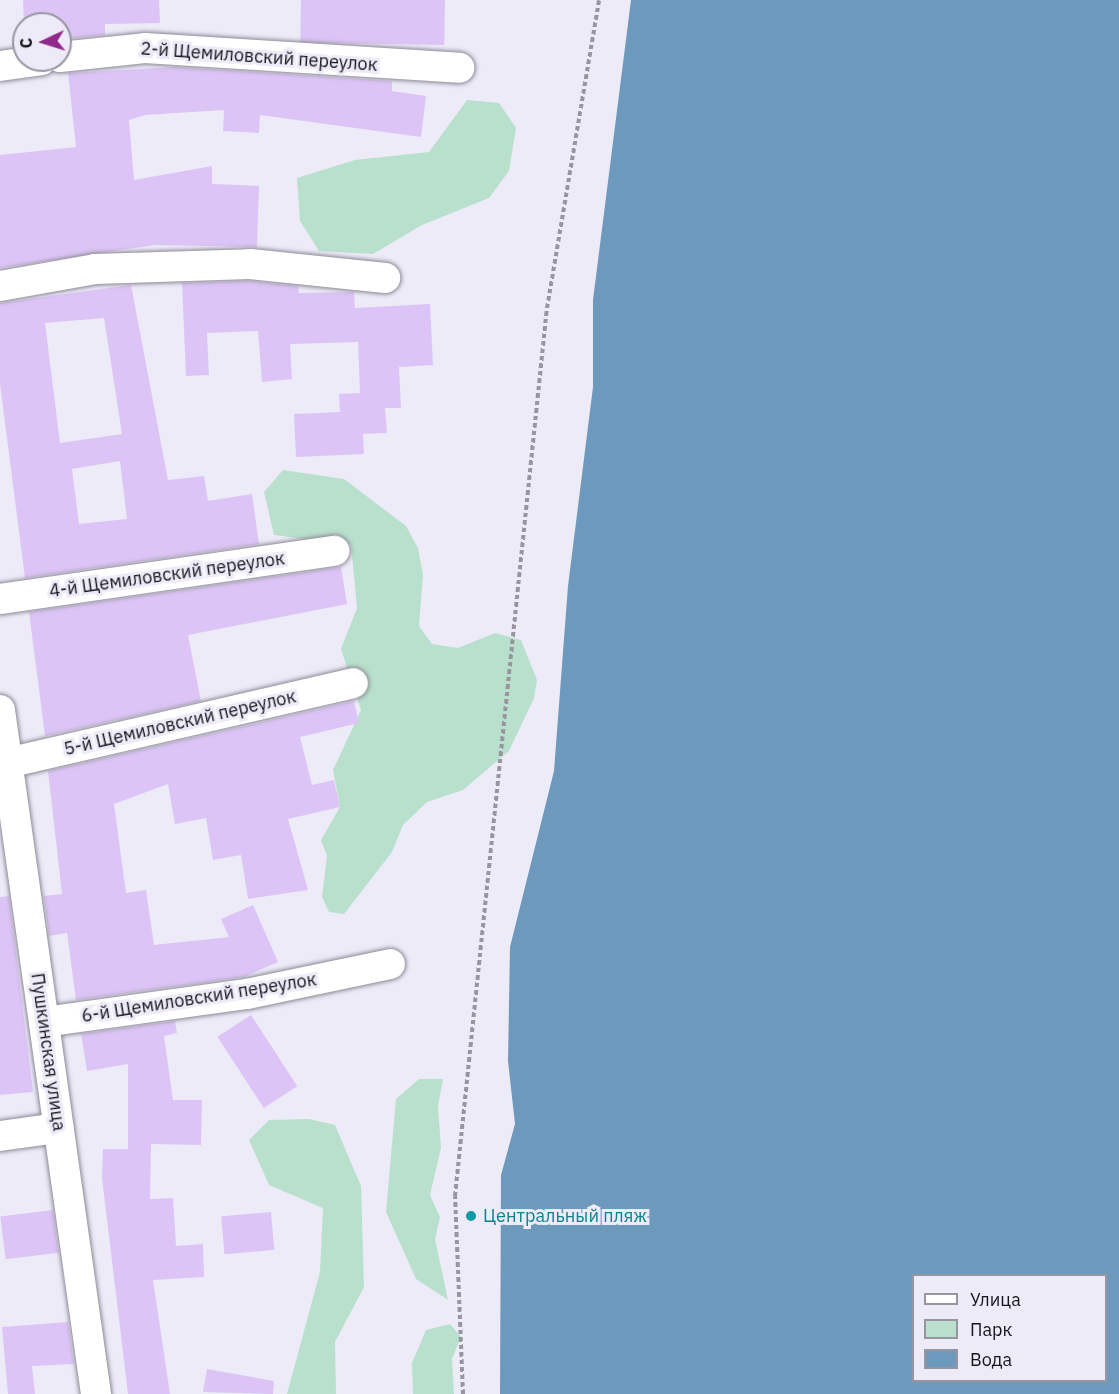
<!DOCTYPE html>
<meta charset="utf-8">
<style>
body{margin:0}
#map{position:relative;width:1119px;height:1394px;overflow:hidden;background:#edebf8;font-family:"IBM Plex Sans",sans-serif}
div>[style]{position:absolute}
.green>*{inset:0;background:#b8e0cd}
.water>*{inset:0;background:#6d99bd}
.building>*{inset:0;background:#dcc5f6;transform-origin:0 0}
.path>*{height:4px;margin-top:-2px;transform-origin:0;background:repeating-linear-gradient(90deg,#97969f 0 4.5px,transparent 0 7.5px)}
.roads{filter:drop-shadow(0 0 2px #8d8b97) drop-shadow(0 0 2px #8d8b97)}
.street>*{height:30px;margin:-15px;padding:0 15px;transform-origin:15px;border-radius:15px;background:#fff}
.dots>*{width:16px;height:16px;translate:-50% -50%;box-sizing:border-box;border:3px solid #edebf8;border-radius:50%}
span{translate:-50% -50%;white-space:nowrap;text-align:center;line-height:1.15;-webkit-text-stroke:6px #edebf8;paint-order:stroke}
.street-label{font-size:18px;color:#16151a}
.culture-label{font-size:18px;color:#0d838f}
.left{translate:0 -50%;text-align:left}
.legend{position:absolute;left:912px;top:1274px;width:195px;height:108px;box-sizing:border-box;background:#edebf8;border:2px solid #97959f;margin:0;padding:8px 10px;list-style:none;font-size:18px;color:#16151a}
.legend li{display:flex;align-items:center;gap:12px;height:30px}
.legend b{width:30px;border:2px solid #97959f}
.north{position:absolute;left:12px;top:12px;width:60px;height:60px;box-sizing:border-box;background:#edebf8;border:2px solid #97959f;border-radius:50%;rotate:266deg;font-size:16px;font-weight:700;line-height:24px;text-align:center;color:#16151a}
.north::after{content:'';display:block;margin:auto;width:21px;height:27px;background:#91288c;clip-path:polygon(50% 0,100% 100%,50% 72%,0 100%)}
</style>
<div id="map">
<div class="green">
<i style="clip-path:polygon(467px 100px,499px 103px,516px 128px,509px 171px,489px 198px,422px 225px,373px 254px,319px 251px,300px 221px,297px 178px,355px 160px,429px 152px)"></i>
<i style="clip-path:polygon(283px 470px,344px 479px,406px 526px,418px 548px,423px 575px,419px 626px,432px 644px,458px 648px,495px 633px,521px 640px,537px 680px,534px 698px,509px 751px,463px 790px,427px 802px,403px 825px,392px 852px,344px 914px,329px 912px,322px 897px,327px 856px,321px 840px,340px 807px,333px 770px,361px 710px,341px 649px,357px 608px,351px 545px,274px 535px,264px 492px)"></i>
<i style="clip-path:polygon(419px 1079px,443px 1079px,438px 1106px,441px 1148px,430px 1195px,440px 1217px,435px 1239px,448px 1300px,416px 1279px,386px 1212px,396px 1099px)"></i>
<i style="clip-path:polygon(309px 1119px,335px 1125px,361px 1186px,364px 1287px,335px 1342px,336px 1394px,287px 1394px,320px 1272px,323px 1208px,269px 1185px,249px 1140px,269px 1120px)"></i>
<i style="clip-path:polygon(450px 1324px,461px 1337px,452px 1359px,454px 1394px,413px 1394px,412px 1363px,426px 1330px)"></i>
</div>
<div class="water">
<i style="clip-path:polygon(evenodd,631px 0,1119px 0,1119px 1394px,500px 1394px,501px 1175px,515px 1124px,508px 1061px,510px 947px,554px 771px,568px 586px,593px 387px,593px 300px,631px 0,914px 1276px,1106px 1276px,1106px 1380px,914px 1380px,914px 1276px)"></i>
</div>
<div class="building">
<i style="clip-path:polygon(23px 0,159px 0,160px 23px,105px 24px,105px 35px,62px 39px,61px 24px,24px 24px)"></i>
<i style="left:445px;top:0;width:45px;height:144px;rotate:91deg"></i>
<i style="clip-path:polygon(175px 67px,392px 81px,392px 91px,426px 96px,421px 137px,260px 115px,259px 133px,223px 131px,224px 110px,145px 115px,129px 120px,134px 180px,212px 166px,212px 184px,259px 186px,257px 247px,155px 245px,0 268px,0 155px,76px 147px,68px 73px)"></i>
<i style="clip-path:polygon(249px 281px,298px 286px,299px 293px,354px 292px,355px 308px,430px 304px,433px 365px,399px 367px,401px 408px,385px 408px,387px 433px,363px 434px,364px 454px,296px 457px,294px 414px,340px 412px,339px 394px,360px 393px,358px 342px,290px 344px,292px 379px,262px 382px,258px 331px,207px 333px,209px 375px,186px 376px,182px 283px)"></i>
<i style="clip-path:polygon(evenodd,131px 285px,168px 480px,204px 476px,208px 501px,252px 494px,259px 544px,25px 578px,0 384px,0 303px,131px 285px,104px 318px,122px 434px,60px 443px,45px 323px,104px 318px,131px 285px,120px 461px,127px 519px,79px 524px,72px 469px,120px 461px)"></i>
<i style="clip-path:polygon(341px 567px,347px 604px,188px 635px,201px 701px,45px 736px,29px 612px)"></i>
<i style="clip-path:polygon(354px 701px,359px 723px,300px 737px,312px 785px,334px 780px,340px 807px,288px 819px,308px 890px,248px 899px,241px 855px,213px 860px,206px 818px,175px 824px,168px 784px,114px 804px,126px 893px,146px 890px,154px 945px,229px 937px,221px 919px,253px 905px,278px 962px,244px 977px,76px 1000px,67px 933px,49px 936px,44px 896px,62px 894px,48px 771px)"></i>
<i style="clip-path:polygon(9px 896px,33px 1092px,0 1095px,0 897px)"></i>
<i style="left:251px;top:1015px;width:85px;height:40px;rotate:57deg"></i>
<i style="clip-path:polygon(175px 1021px,177px 1033px,164px 1036px,173px 1100px,202px 1100px,201px 1145px,151px 1144px,150px 1199px,173px 1198px,176px 1246px,203px 1244px,204px 1277px,153px 1280px,170px 1394px,128px 1394px,102px 1178px,103px 1149px,128px 1149px,128px 1064px,87px 1071px,81px 1034px)"></i>
<i style="left:53px;top:1210px;width:43px;height:53px;rotate:83deg"></i>
<i style="left:271px;top:1212px;width:38px;height:50px;rotate:85deg"></i>
<i style="clip-path:polygon(68px 1322px,74px 1364px,32px 1366px,35px 1394px,8px 1394px,2px 1327px)"></i>
<i style="clip-path:polygon(207px 1369px,274px 1381px,273px 1394px,203px 1392px)"></i>
</div>
<div class="path">
<i style="left:463px;top:1394px;width:198px;rotate:-92.3deg"></i>
<i style="left:455px;top:1196px;width:893px;rotate:-84.09deg"></i>
<i style="left:547px;top:308px;width:312px;rotate:-80.4deg"></i>
</div>
<div class="roads">
<div class="street">
<i style="left:60px;top:57px;width:85px;rotate:-6deg"></i>
<i style="left:145px;top:48px;width:315px;rotate:3.6deg"></i>
<i style="left:0;top:66px;width:42px;rotate:-8.1deg"></i>
<i style="left:0;top:286px;width:97px;rotate:-10.1deg"></i>
<i style="left:95px;top:269px;width:155px;rotate:-1.8deg"></i>
<i style="left:250px;top:264px;width:136px;rotate:5.9deg"></i>
<i style="left:0;top:599px;width:338px;rotate:-8.2deg"></i>
<i style="left:0;top:710px;width:691px;rotate:82.01deg"></i>
<i style="left:7px;top:763px;width:355px;rotate:-13deg"></i>
<i style="left:44px;top:1022px;width:205px;rotate:-7.9deg"></i>
<i style="left:247px;top:994px;width:146px;rotate:-11.8deg"></i>
<i style="left:0;top:1136px;width:59px;rotate:-7.9deg"></i>
</div>
</div>
<div class="dots">
<i style="left:471px;top:1216px;background:#0f9aa8"></i>
</div>
<div class="street-label">
<span style="left:259px;top:57px;rotate:4deg">2-й Щемиловский переулок</span>
<span style="left:167px;top:575px;rotate:-8deg">4-й Щемиловский переулок</span>
<span style="left:180px;top:723px;rotate:-13deg">5-й Щемиловский переулок</span>
<span style="left:199px;top:998px;rotate:-9deg">6-й Щемиловский переулок</span>
<span style="left:48px;top:1052px;rotate:82deg">Пушкинская улица</span>
</div>
<div class="culture-label">
<span class="left" style="left:483px;top:1216px">Центральный пляж</span>
</div>
<ul class="legend">
<li><b style="height:8px;background:#fff"></b>Улица</li>
<li><b style="height:16px;background:#b8e0cd"></b>Парк</li>
<li><b style="height:16px;background:#6d99bd"></b>Вода</li>
</ul>
<div class="north">С</div>
</div>
